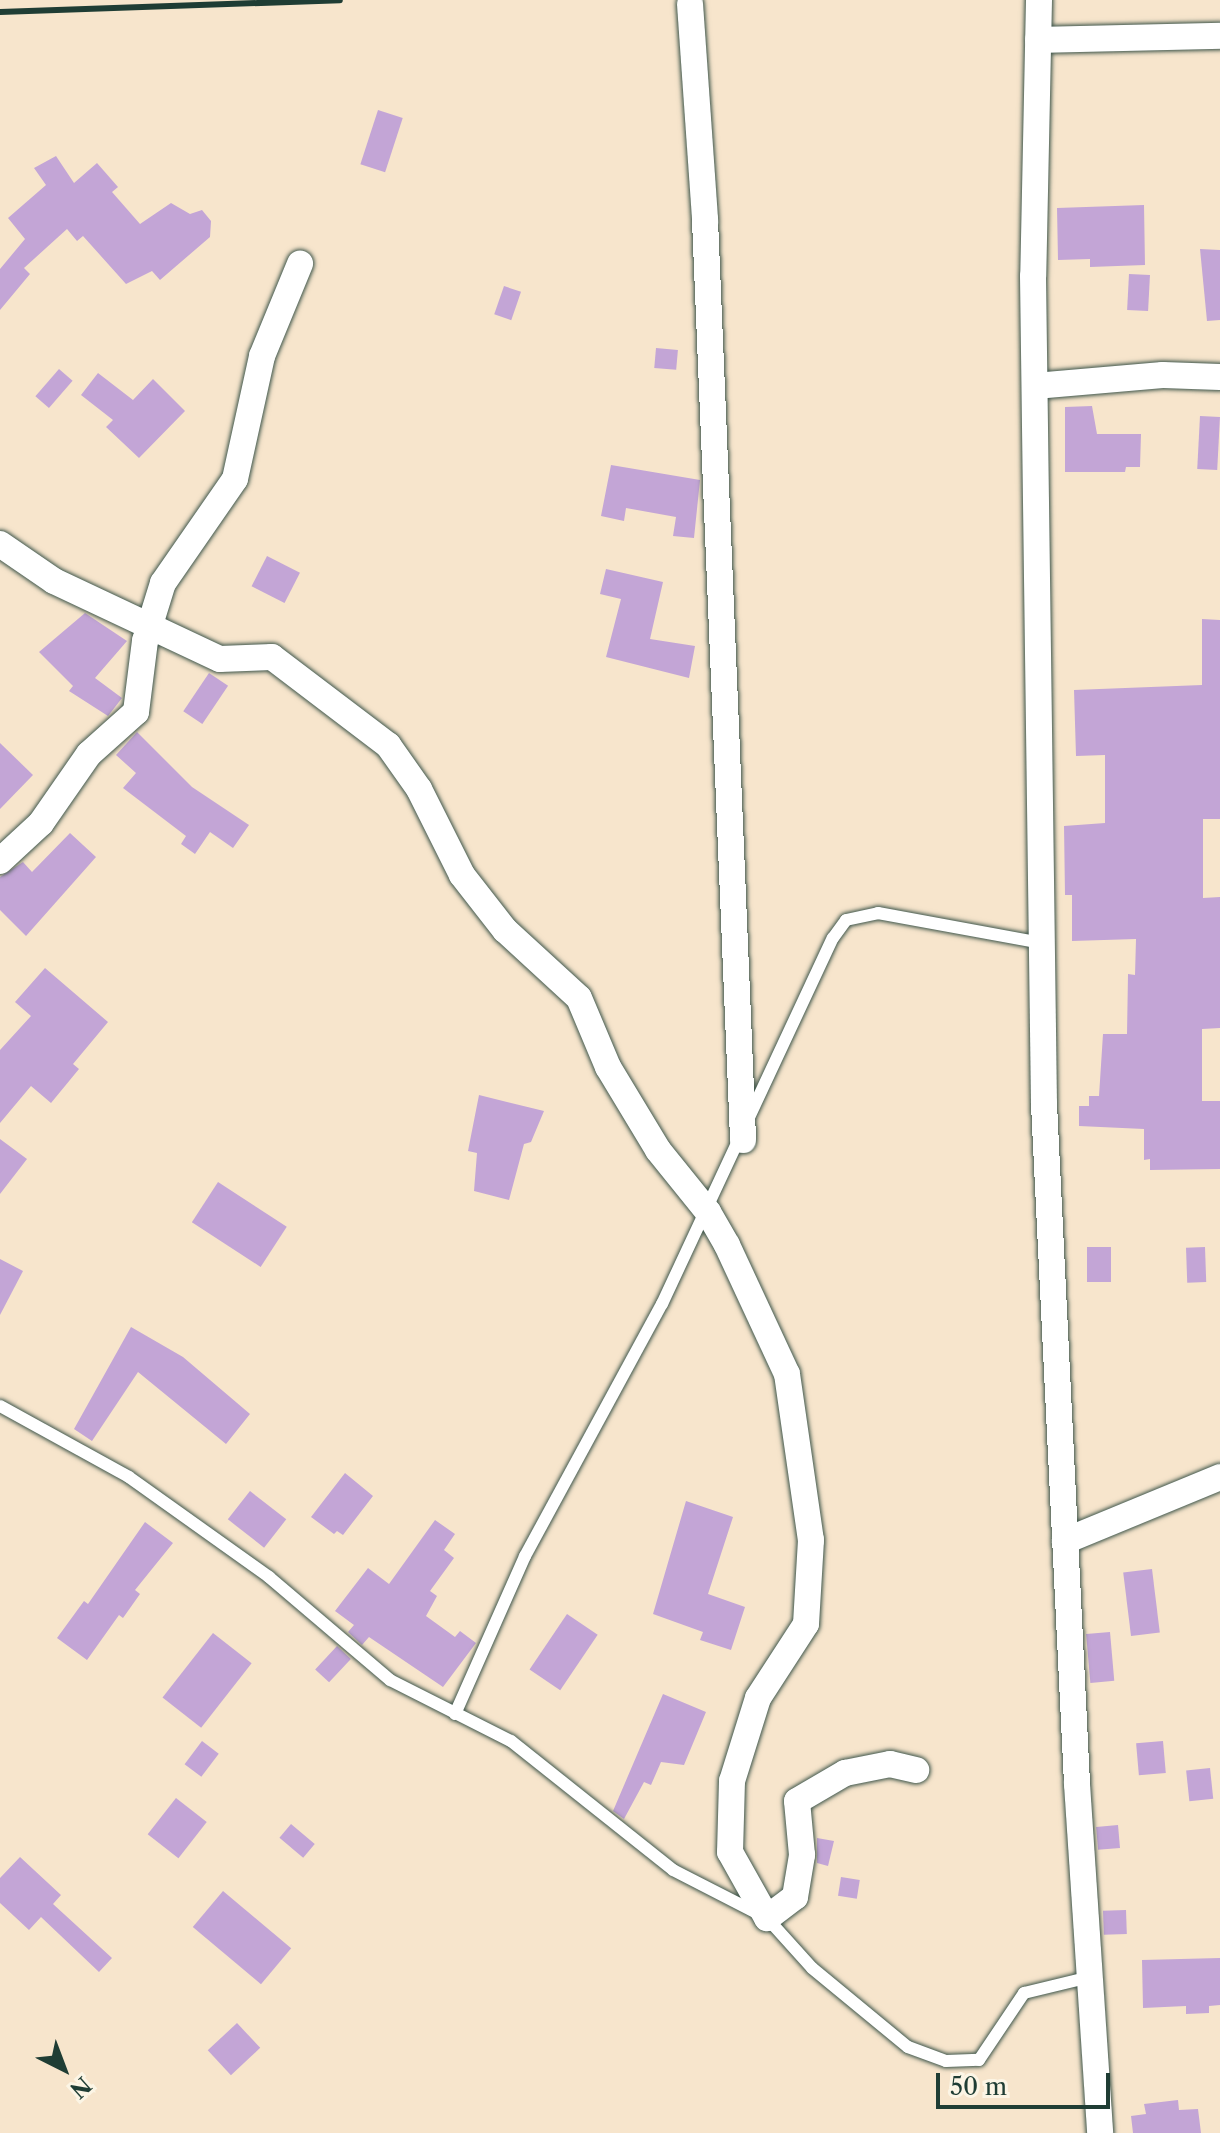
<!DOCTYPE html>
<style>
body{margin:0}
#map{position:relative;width:1220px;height:2133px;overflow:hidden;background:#f7e5cc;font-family:"Libre Caslon Text",serif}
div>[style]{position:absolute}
.building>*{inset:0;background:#c3a5d6;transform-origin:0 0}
.roads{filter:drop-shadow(0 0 2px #3f564b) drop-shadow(0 0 2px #3f564b)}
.service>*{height:12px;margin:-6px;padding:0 6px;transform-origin:6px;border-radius:6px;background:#fff}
.minor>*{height:26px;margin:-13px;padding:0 13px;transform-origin:13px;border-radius:13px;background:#fff}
.rail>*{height:6px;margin:-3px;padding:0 3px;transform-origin:3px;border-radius:3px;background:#1f3d34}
span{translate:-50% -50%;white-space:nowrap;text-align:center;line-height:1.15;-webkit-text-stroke:6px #fcf5e5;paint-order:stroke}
.north{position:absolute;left:24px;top:2029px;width:80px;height:80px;-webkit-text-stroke:6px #fcf5e5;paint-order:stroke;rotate:138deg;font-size:22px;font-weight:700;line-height:32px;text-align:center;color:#1f3d34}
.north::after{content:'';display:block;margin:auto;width:28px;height:36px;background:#1f3d34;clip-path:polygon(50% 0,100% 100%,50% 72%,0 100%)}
.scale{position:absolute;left:936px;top:2073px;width:174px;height:36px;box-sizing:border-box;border:4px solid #1f3d34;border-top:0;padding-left:10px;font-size:24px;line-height:28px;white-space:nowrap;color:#1f3d34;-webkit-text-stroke:6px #fcf5e5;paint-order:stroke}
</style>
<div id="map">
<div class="building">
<i style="left:378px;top:110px;width:26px;height:57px;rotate:18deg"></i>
<i style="clip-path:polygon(56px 156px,74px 183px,97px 163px,118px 187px,112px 192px,140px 224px,171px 203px,190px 214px,202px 210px,211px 221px,210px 237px,160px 280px,152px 271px,126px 284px,83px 236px,77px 241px,67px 229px,24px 268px,30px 274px,0 310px,0 269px,25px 239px,8px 218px,46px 185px,34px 168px)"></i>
<i style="clip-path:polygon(1144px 205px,1145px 265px,1090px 267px,1090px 259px,1058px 260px,1057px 208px)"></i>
<i style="clip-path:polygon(1200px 249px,1220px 250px,1220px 320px,1207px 321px)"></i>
<i style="left:1129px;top:274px;width:21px;height:36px;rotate:3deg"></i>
<i style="left:504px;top:286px;width:18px;height:30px;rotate:19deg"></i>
<i style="left:656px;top:348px;width:22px;height:20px;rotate:5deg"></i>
<i style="left:59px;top:369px;width:18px;height:36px;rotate:41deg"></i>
<i style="clip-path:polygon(98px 373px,133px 400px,153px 379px,185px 411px,139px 458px,106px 427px,113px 420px,81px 395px)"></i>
<i style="clip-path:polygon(1092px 406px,1097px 434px,1141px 434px,1140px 467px,1126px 467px,1125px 472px,1065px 472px,1065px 407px)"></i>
<i style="left:1200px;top:416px;width:20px;height:53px;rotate:3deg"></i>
<i style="clip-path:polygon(611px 465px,700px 480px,694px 538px,673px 536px,676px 517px,626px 508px,624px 521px,601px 516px)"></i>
<i style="left:267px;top:556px;width:37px;height:34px;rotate:27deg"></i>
<i style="clip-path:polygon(606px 569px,663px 582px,650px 639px,695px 646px,689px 678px,606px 657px,621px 599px,600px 594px)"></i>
<i style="clip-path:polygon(85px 613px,127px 641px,95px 678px,122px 698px,108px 716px,69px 691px,73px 686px,39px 652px)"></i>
<i style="clip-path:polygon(1202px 619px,1220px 620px,1220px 819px,1203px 819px,1203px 898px,1220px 897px,1220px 1028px,1202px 1029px,1202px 1101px,1220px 1101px,1220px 1169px,1150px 1170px,1150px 1159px,1144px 1160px,1144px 1129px,1079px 1126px,1079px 1106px,1089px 1106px,1089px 1096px,1099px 1096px,1103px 1034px,1127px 1034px,1128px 974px,1135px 975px,1136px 939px,1072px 941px,1072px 895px,1065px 895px,1064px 826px,1105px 823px,1105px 755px,1076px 756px,1074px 690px,1202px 685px)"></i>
<i style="left:209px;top:673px;width:23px;height:46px;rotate:34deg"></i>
<i style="clip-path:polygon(137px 732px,192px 787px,249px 825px,233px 848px,210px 832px,195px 854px,181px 844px,186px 836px,123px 788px,136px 773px,116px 755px)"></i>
<i style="clip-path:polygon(0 743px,33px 775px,0 809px)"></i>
<i style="clip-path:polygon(70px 833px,96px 857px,26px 936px,0 910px,0 877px,23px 862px,32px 872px)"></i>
<i style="clip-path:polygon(45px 968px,108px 1022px,73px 1064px,79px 1069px,51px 1103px,31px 1086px,0 1123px,0 1050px,31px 1016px,15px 1002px)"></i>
<i style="clip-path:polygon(479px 1095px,544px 1111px,531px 1142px,524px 1144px,509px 1200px,474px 1191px,477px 1153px,468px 1151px)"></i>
<i style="clip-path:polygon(0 1139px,27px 1159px,0 1194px)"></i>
<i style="left:218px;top:1182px;width:82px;height:48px;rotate:33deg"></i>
<i style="left:1087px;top:1247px;width:24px;height:35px"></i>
<i style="left:1205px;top:1247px;width:35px;height:19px;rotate:88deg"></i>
<i style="clip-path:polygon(0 1259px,23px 1271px,0 1315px)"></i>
<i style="clip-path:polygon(131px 1327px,183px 1357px,250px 1414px,226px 1444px,138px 1372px,92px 1441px,74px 1429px)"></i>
<i style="clip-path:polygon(345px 1473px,373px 1496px,343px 1535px,337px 1531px,334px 1534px,311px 1517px)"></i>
<i style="left:250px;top:1491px;width:46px;height:36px;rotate:38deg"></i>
<i style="clip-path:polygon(686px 1501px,733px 1517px,708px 1594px,745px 1607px,731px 1650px,700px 1640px,703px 1632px,653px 1614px)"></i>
<i style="clip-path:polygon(435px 1520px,455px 1534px,444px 1550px,454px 1558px,430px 1591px,437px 1596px,426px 1616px,455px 1637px,460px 1631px,476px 1643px,443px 1687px,369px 1637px,362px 1645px,348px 1632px,354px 1625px,335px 1611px,368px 1568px,389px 1584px)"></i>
<i style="clip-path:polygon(145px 1522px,173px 1543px,135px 1590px,140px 1594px,123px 1618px,119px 1615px,87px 1660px,57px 1638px,84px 1601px,88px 1604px)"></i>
<i style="left:1152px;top:1569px;width:64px;height:29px;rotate:83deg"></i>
<i style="left:567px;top:1614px;width:37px;height:67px;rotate:34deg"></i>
<i style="left:1110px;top:1632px;width:49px;height:24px;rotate:85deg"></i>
<i style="left:213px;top:1633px;width:49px;height:82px;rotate:38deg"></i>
<i style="left:337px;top:1646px;width:19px;height:32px;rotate:43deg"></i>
<i style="clip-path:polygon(663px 1694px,706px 1712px,684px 1765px,661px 1762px,651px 1785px,644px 1782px,624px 1819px,613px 1811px)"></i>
<i style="left:202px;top:1741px;width:21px;height:29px;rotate:37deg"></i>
<i style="left:1163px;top:1741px;width:32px;height:27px;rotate:85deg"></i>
<i style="left:1210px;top:1768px;width:31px;height:24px;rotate:84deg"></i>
<i style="left:176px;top:1798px;width:39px;height:46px;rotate:38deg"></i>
<i style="left:291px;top:1824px;width:31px;height:18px;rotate:40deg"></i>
<i style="left:1118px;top:1825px;width:23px;height:22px;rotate:85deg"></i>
<i style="clip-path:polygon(817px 1838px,834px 1841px,828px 1866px,817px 1863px)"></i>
<i style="clip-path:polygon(20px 1857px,61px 1895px,53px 1904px,112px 1958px,99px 1972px,41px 1917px,29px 1930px,0 1903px,0 1878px)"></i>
<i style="left:841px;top:1877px;width:19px;height:19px;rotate:9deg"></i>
<i style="left:223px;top:1891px;width:89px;height:47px;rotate:40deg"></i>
<i style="left:1126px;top:1910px;width:24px;height:23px;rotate:88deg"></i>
<i style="clip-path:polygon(1220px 1958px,1220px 2005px,1209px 2006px,1209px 2013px,1186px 2014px,1186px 2006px,1143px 2008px,1142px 1960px)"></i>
<i style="left:237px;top:2023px;width:34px;height:40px;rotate:47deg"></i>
<i style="clip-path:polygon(1178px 2100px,1179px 2110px,1198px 2109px,1201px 2133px,1133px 2133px,1131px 2116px,1146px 2114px,1144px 2104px)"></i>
</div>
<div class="roads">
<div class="service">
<i style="left:0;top:1406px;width:147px;rotate:28.8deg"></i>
<i style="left:129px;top:1477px;width:172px;rotate:35.5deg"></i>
<i style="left:269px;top:1577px;width:159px;rotate:40.4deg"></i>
<i style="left:390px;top:1680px;width:136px;rotate:26.8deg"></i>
<i style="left:511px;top:1741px;width:207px;rotate:38.5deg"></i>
<i style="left:673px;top:1870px;width:106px;rotate:27.1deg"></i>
<i style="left:767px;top:1918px;width:67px;rotate:48deg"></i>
<i style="left:812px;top:1968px;width:124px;rotate:39.5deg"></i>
<i style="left:908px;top:2047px;width:40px;rotate:20.2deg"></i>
<i style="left:946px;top:2061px;width:33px;rotate:-2deg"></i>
<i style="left:979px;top:2060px;width:81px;rotate:-56.1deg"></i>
<i style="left:1024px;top:1993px;width:68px;rotate:-13.6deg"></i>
<i style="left:455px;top:1714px;width:173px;rotate:-66.1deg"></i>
<i style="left:525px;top:1556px;width:287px;rotate:-61.5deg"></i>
<i style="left:662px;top:1304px;width:404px;rotate:-65deg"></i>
<i style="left:833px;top:938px;width:22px;rotate:-54deg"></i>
<i style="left:846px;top:920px;width:33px;rotate:-12deg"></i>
<i style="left:878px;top:913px;width:167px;rotate:10.4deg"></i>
</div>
<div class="minor">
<i style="left:1039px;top:0;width:276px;rotate:91.2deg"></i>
<i style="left:1033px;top:276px;width:828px;rotate:89.24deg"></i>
<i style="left:1044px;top:1104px;width:681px;rotate:87.22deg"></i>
<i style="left:1077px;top:1784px;width:350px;rotate:86.2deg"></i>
<i style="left:690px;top:4px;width:217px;rotate:86deg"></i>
<i style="left:705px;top:220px;width:921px;rotate:87.63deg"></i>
<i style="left:1038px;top:40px;width:182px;rotate:-1.3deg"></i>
<i style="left:1035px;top:386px;width:128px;rotate:-4.9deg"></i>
<i style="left:1163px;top:375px;width:57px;rotate:2deg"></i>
<i style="left:0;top:544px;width:65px;rotate:34.4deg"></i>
<i style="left:54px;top:581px;width:183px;rotate:25.2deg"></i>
<i style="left:220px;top:659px;width:52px;rotate:-2.2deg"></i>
<i style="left:272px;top:657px;width:146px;rotate:37.2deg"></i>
<i style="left:388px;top:745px;width:54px;rotate:54.8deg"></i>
<i style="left:419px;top:789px;width:96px;rotate:63.4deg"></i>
<i style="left:462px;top:875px;width:70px;rotate:52deg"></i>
<i style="left:505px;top:930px;width:100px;rotate:42.6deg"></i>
<i style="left:579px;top:998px;width:75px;rotate:67.2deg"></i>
<i style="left:608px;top:1067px;width:97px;rotate:58.9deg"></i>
<i style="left:658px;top:1150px;width:80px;rotate:51.1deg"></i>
<i style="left:708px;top:1212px;width:38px;rotate:60deg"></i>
<i style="left:727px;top:1245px;width:142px;rotate:65.1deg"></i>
<i style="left:787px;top:1374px;width:168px;rotate:81.8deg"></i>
<i style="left:811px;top:1540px;width:84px;rotate:93.4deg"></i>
<i style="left:806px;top:1624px;width:88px;rotate:123deg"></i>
<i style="left:758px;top:1698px;width:87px;rotate:107.4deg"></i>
<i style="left:732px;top:1781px;width:71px;rotate:91.6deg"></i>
<i style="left:730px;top:1852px;width:76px;rotate:60.7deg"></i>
<i style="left:767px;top:1918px;width:35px;rotate:-37deg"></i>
<i style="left:795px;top:1897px;width:43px;rotate:-80.5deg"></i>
<i style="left:802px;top:1855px;width:54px;rotate:-95.3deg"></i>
<i style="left:797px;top:1801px;width:56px;rotate:-30.3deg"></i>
<i style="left:845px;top:1773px;width:46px;rotate:-11.3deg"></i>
<i style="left:890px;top:1764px;width:27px;rotate:13deg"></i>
<i style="left:0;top:861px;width:56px;rotate:-42.8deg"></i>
<i style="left:41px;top:823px;width:84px;rotate:-55.2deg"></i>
<i style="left:89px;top:754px;width:63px;rotate:-41.8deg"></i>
<i style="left:136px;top:712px;width:72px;rotate:-82.8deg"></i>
<i style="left:145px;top:641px;width:61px;rotate:-72.8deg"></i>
<i style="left:163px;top:583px;width:126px;rotate:-55.3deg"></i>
<i style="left:235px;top:479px;width:126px;rotate:-77.6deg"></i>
<i style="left:262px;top:356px;width:100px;rotate:-67.6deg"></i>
<i style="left:1065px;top:1541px;width:168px;rotate:-22.4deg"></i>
</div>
</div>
<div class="rail">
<i style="left:0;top:12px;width:340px;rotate:-2deg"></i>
</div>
<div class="north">N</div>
<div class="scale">50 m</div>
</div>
